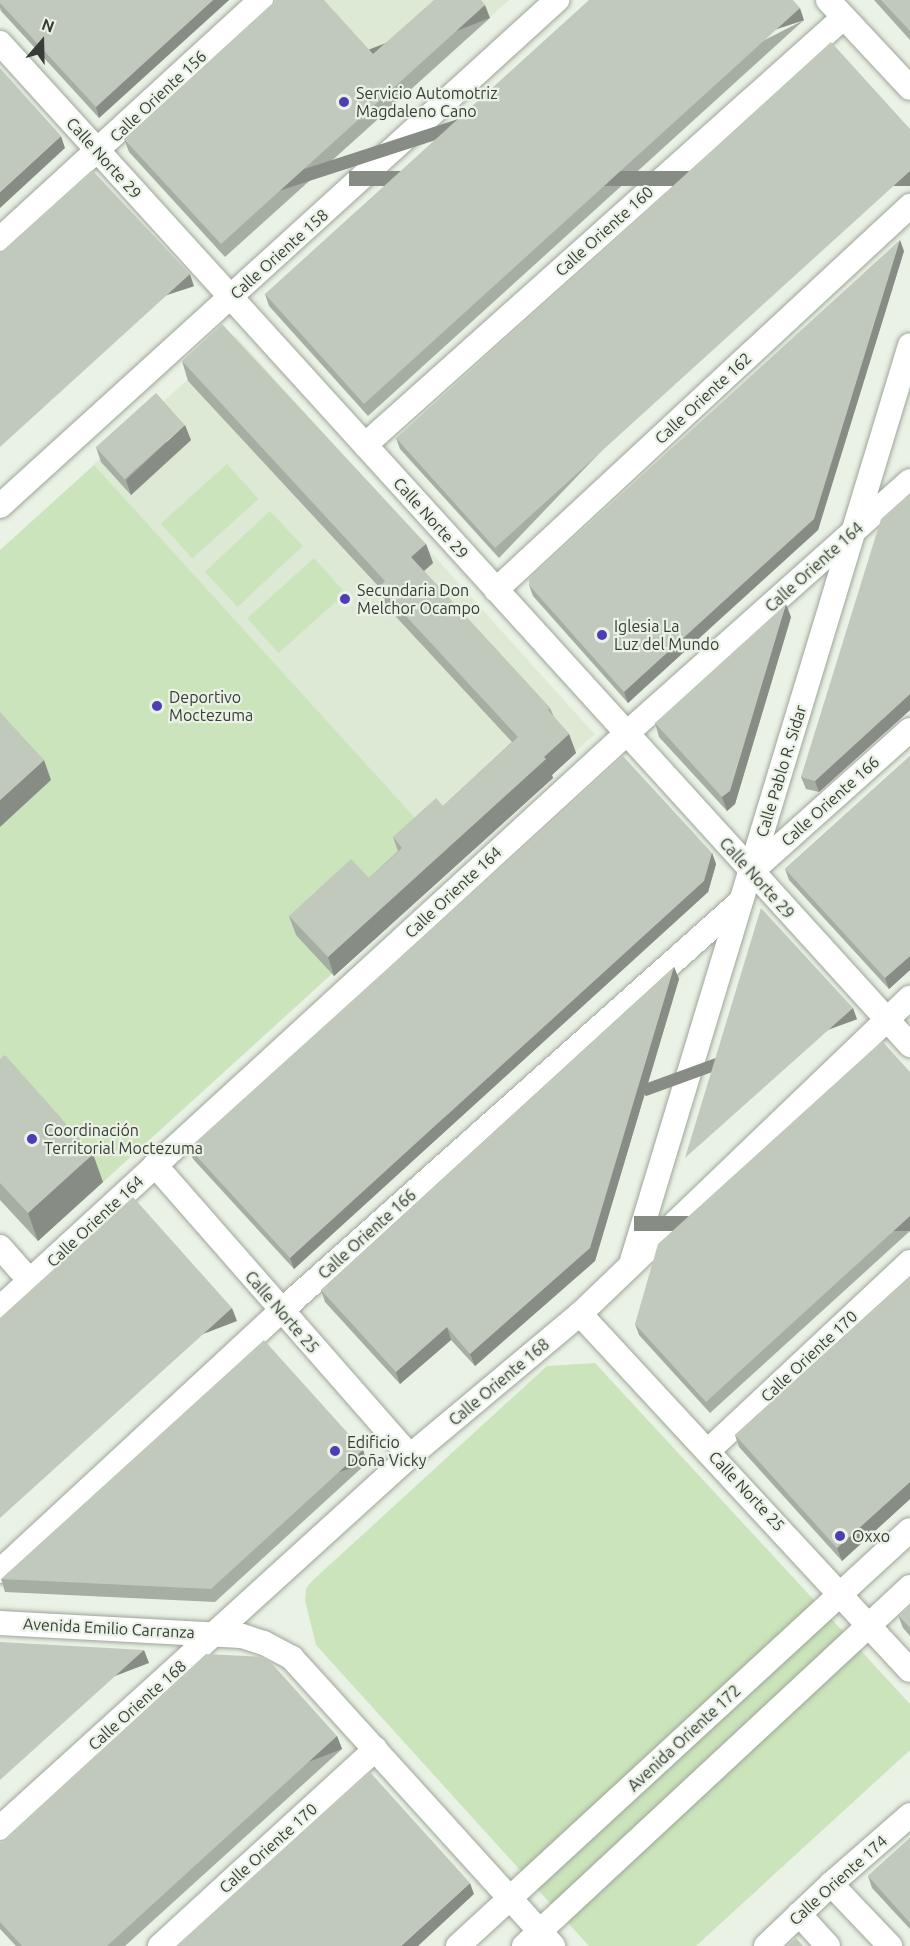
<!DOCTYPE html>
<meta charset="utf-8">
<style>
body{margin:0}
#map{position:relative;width:910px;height:1946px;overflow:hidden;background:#e9f2e5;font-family:Ubuntu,sans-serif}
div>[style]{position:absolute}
.built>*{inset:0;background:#dde9d5;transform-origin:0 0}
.green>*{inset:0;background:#cbe4bb;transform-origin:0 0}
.roads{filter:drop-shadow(0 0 2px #9ea599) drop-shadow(0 0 2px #9ea599)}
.minor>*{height:24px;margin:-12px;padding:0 12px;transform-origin:12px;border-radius:12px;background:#fff}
.wall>*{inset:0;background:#a6ada2}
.shaded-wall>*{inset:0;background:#878d84;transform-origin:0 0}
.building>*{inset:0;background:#c1c9bc;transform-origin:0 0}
.dots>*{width:16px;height:16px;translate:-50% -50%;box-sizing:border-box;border:3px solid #e9f2e5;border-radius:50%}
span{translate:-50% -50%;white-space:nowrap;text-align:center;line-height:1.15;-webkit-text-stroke:4.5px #e9f2e5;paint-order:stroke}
.poi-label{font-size:16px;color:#393c37}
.left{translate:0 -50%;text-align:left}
.street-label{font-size:16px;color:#393c37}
.north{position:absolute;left:12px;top:12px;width:60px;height:60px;-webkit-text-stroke:4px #e9f2e5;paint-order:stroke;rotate:20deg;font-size:16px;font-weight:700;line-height:24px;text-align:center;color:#393c37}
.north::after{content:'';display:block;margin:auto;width:21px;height:27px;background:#393c37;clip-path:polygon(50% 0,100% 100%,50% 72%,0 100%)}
</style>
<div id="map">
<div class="built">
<i style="clip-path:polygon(317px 0,509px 0,404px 96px)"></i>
<i style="left:236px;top:336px;width:536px;height:192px;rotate:48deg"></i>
</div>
<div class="green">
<i style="left:227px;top:464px;width:47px;height:89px;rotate:48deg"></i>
<i style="clip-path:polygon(94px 465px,455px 862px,103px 1182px,15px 1083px,0 1096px,0 550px)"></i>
<i style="left:270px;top:511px;width:48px;height:89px;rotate:47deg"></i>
<i style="left:314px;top:558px;width:47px;height:90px;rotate:48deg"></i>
<i style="clip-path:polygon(595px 1363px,910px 1704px,910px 1750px,696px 1946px,589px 1946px,316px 1645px,305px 1600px,306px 1589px,311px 1582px,547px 1366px)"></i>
</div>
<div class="roads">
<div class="minor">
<i style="left:828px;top:0;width:120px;rotate:47deg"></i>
<i style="left:0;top:43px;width:1354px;rotate:47.75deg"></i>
<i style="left:0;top:239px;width:354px;rotate:-42.5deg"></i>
<i style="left:365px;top:445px;width:642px;rotate:-41.78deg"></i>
<i style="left:0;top:506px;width:753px;rotate:-42.25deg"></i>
<i style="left:496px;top:590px;width:565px;rotate:-42.85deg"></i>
<i style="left:751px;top:872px;width:213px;rotate:-41.8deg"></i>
<i style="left:155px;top:1165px;width:387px;rotate:48.8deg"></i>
<i style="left:0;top:1247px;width:45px;rotate:48.6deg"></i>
<i style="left:631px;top:1264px;width:960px;rotate:-73.11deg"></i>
<i style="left:0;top:1308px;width:849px;rotate:-42.52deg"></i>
<i style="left:626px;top:734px;width:380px;rotate:-41.7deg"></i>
<i style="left:580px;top:1314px;width:485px;rotate:47.2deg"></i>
<i style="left:709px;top:1450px;width:275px;rotate:-43.1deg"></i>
<i style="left:0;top:1571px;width:383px;rotate:-42.8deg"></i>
<i style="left:281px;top:1311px;width:615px;rotate:-41.7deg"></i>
<i style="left:0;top:1623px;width:242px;rotate:3.1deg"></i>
<i style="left:242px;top:1636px;width:23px;rotate:18deg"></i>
<i style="left:264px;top:1643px;width:32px;rotate:28deg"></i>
<i style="left:292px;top:1658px;width:389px;rotate:47.8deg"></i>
<i style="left:0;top:1828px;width:554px;rotate:-42.22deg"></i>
<i style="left:410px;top:1456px;width:222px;rotate:-39.9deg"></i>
<i style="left:580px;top:1314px;width:457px;rotate:-43.8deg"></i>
<i style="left:831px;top:1884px;width:86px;rotate:46.4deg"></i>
<i style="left:799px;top:1914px;width:43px;rotate:47.8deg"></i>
<i style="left:160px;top:1946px;width:292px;rotate:-42.4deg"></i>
<i style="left:458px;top:1946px;width:614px;rotate:-42.63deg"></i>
<i style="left:524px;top:1946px;width:527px;rotate:-42.92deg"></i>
<i style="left:766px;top:1946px;width:90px;rotate:-43.6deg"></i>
<i style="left:831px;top:1884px;width:105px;rotate:-41.1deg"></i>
</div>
</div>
<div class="wall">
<i style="clip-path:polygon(0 0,229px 0,99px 118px,1px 11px,0 8px)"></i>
<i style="clip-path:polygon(874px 0,910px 0,910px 40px)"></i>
<i style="clip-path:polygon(490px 18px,225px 257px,129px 152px,124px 139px,373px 54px)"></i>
<i style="clip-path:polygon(804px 20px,368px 416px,269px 306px,265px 294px)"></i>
<i style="clip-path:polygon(910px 129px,499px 558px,400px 449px,396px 438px)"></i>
<i style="clip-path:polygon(904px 251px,818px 530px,628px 703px,533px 596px,529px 585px)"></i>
<i style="clip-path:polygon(182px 361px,426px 544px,433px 563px,424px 571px,550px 708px,554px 717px,569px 734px,576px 753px,552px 775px,553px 778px,334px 976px,296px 935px,289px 916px,369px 878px,398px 851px,393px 837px,443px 806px,512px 742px,386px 606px,380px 588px,188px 381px)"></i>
<i style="clip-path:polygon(191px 440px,131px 495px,101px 462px,96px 447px)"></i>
<i style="clip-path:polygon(910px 493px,910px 710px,819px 792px,806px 789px,801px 777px)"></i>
<i style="clip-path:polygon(791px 617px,735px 804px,727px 811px,659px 737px,655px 723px)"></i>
<i style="clip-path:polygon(910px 756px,910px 970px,889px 989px,789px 880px,785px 869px)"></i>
<i style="clip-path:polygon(712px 853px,716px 864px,708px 892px,294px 1269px,193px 1159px,189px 1148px)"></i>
<i style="clip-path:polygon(674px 967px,679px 979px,595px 1261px,475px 1366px,451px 1340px,400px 1384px,325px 1302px,321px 1290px)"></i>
<i style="clip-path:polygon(0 1059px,103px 1182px,38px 1241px,0 1200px)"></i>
<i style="clip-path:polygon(910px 1072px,910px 1231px,710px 1413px,639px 1335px,635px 1324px)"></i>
<i style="clip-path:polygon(910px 1276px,910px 1499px,842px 1561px,739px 1447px,735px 1435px)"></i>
<i style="clip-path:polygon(363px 1450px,367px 1463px,215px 1602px,5px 1592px,1px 1579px)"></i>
<i style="clip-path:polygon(910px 1604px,910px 1636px,903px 1628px,898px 1615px)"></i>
<i style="clip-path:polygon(337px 1736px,342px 1749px,125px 1946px,16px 1946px,0 1929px,0 1843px)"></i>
<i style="clip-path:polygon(910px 1838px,910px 1929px,872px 1888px,868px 1876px)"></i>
</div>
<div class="shaded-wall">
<i style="clip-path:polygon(213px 0,229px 0,99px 118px,96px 107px)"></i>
<i style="left:485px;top:5px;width:14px;height:356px;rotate:69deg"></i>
<i style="left:800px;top:8px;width:13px;height:589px;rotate:72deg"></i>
<i style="clip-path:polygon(61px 136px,65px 148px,0 208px,0 192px)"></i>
<i style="left:910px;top:171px;width:15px;height:561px;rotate:90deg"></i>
<i style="clip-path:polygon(900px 240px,904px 251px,818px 530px,628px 703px,624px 692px)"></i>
<i style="left:190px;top:274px;width:13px;height:257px;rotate:72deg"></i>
<i style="clip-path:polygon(185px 425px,191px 440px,131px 495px,126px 480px)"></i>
<i style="clip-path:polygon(426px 544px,433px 563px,418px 576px,411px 557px)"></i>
<i style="clip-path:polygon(786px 604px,791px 617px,735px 804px,727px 811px,722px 797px)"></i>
<i style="clip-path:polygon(910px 694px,910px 710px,819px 792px,815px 781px)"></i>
<i style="clip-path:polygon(569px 734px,576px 753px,552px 775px,553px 778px,334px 976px,328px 957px)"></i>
<i style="clip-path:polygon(44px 760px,51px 780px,0 827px,0 800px)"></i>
<i style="clip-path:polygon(712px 853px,716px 864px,708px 892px,294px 1269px,290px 1258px)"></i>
<i style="clip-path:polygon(910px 956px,910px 970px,889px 989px,885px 978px)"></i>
<i style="clip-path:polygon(674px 967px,679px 979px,595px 1261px,475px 1366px,470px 1354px)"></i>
<i style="left:853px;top:1008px;width:12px;height:225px;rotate:70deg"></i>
<i style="clip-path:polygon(93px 1154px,103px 1182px,38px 1241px,28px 1213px)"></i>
<i style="left:910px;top:1216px;width:15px;height:276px;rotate:90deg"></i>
<i style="left:232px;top:1308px;width:14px;height:313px;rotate:69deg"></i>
<i style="clip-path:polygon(447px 1327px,451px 1340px,400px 1384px,396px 1372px)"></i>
<i style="left:363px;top:1450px;width:14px;height:206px;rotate:73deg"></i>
<i style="clip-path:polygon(910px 1482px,910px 1499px,842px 1561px,837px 1548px)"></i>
<i style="left:144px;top:1650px;width:14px;height:194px;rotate:69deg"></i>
<i style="left:337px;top:1736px;width:14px;height:311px;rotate:69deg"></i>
<i style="clip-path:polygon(470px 1883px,474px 1894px,418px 1946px,401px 1946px)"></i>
</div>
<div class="building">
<i style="clip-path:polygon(0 0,213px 0,96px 107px,0 3px)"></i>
<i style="clip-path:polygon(276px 0,324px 0,373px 54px,434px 0,481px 0,485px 5px,221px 244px,124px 139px)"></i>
<i style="clip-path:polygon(589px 0,793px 0,800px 8px,364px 404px,265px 294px)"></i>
<i style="clip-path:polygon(881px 0,910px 0,910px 31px)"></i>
<i style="clip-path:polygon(831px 42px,910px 129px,910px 171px,495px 548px,396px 438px)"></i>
<i style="clip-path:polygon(0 68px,61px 136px,0 192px)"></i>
<i style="clip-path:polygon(92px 170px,190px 274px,0 447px,0 253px)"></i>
<i style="clip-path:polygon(900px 240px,814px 519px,624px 692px,529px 585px,529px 578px)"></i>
<i style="clip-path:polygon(222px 324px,426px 544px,411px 557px,550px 708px,548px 710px,569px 734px,544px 757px,546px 759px,328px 957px,289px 916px,351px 859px,369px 878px,402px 848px,393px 837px,436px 798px,443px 806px,518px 737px,379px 587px,385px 581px,182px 361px)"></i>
<i style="left:156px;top:393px;width:43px;height:81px;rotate:48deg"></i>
<i style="clip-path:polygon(910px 493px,910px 694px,815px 781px,801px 777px,881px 519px)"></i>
<i style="clip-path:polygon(786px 604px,730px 791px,722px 797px,655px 723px)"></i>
<i style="clip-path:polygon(0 712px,44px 760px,0 800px)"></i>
<i style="clip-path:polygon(623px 756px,712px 853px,704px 881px,290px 1258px,189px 1148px)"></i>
<i style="clip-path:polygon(910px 756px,910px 956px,885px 978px,785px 869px)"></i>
<i style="clip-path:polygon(761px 908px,853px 1008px,685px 1158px)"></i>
<i style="clip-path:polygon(674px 967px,590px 1248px,470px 1354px,447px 1327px,396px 1372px,321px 1290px)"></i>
<i style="clip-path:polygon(882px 1041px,910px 1072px,910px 1216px,706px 1402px,635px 1324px,658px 1244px)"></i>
<i style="clip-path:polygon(5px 1055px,93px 1154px,28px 1213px,0 1183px,0 1059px)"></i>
<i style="clip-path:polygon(133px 1197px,232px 1308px,0 1518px,0 1318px)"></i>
<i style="clip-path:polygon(910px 1276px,910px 1482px,837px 1548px,735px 1435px)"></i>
<i style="clip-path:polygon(264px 1340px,363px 1450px,211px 1589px,1px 1579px)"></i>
<i style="clip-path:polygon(910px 1604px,910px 1628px,898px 1615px)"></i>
<i style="clip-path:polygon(0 1642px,144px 1650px,0 1780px)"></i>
<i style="clip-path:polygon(206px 1654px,266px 1657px,337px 1736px,107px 1946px,22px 1946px,0 1922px,0 1843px)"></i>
<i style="clip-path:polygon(369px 1771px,470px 1883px,401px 1946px,176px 1946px)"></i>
<i style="clip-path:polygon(910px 1838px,910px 1923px,868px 1876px)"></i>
<i style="clip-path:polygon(796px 1938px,803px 1946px,787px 1946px)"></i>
</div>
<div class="dots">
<i style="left:344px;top:102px;background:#4f3db4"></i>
<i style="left:345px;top:599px;background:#4f3db4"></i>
<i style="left:602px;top:635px;background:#4f3db4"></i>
<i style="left:157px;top:706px;background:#4f3db4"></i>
<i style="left:32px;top:1139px;background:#4f3db4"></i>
<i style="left:335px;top:1451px;background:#4f3db4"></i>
<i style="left:840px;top:1536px;background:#4f3db4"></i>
</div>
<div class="poi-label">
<span class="left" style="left:356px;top:102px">Servicio Automotriz<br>Magdaleno Cano</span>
<span class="left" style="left:357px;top:599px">Secundaria Don<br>Melchor Ocampo</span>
<span class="left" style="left:614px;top:635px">Iglesia La<br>Luz del Mundo</span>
<span class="left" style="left:169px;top:706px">Deportivo<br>Moctezuma</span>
<span class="left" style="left:44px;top:1139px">Coordinación<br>Territorial Moctezuma</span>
<span class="left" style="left:347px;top:1451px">Edificio<br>Doña Vicky</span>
<span class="left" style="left:852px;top:1536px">Oxxo</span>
</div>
<div class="street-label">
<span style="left:158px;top:96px;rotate:-43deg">Calle Oriente 156</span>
<span style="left:104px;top:158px;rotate:48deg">Calle Norte 29</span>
<span style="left:604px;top:231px;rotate:-42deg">Calle Oriente 160</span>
<span style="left:279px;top:254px;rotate:-42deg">Calle Oriente 158</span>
<span style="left:703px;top:398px;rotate:-43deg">Calle Oriente 162</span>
<span style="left:431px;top:518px;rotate:48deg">Calle Norte 29</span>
<span style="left:814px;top:567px;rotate:-42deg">Calle Oriente 164</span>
<span style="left:781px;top:771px;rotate:-73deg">Calle Pablo R. Sidar</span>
<span style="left:830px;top:801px;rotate:-42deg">Calle Oriente 166</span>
<span style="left:757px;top:878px;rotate:48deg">Calle Norte 29</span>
<span style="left:453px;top:892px;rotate:-43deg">Calle Oriente 164</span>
<span style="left:95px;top:1221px;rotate:-43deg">Calle Oriente 164</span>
<span style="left:367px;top:1234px;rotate:-42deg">Calle Oriente 166</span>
<span style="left:282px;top:1312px;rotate:49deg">Calle Norte 25</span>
<span style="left:809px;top:1356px;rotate:-43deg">Calle Oriente 170</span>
<span style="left:499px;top:1382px;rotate:-40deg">Calle Oriente 168</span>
<span style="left:747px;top:1491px;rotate:47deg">Calle Norte 25</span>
<span style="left:109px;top:1628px;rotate:3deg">Avenida Emilio Carranza</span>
<span style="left:137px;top:1705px;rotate:-42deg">Calle Oriente 168</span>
<span style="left:684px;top:1738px;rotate:-43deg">Avenida Oriente 172</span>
<span style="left:268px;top:1848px;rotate:-42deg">Calle Oriente 170</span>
<span style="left:838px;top:1880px;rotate:-42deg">Calle Oriente 174</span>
</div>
<div class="north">N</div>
</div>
